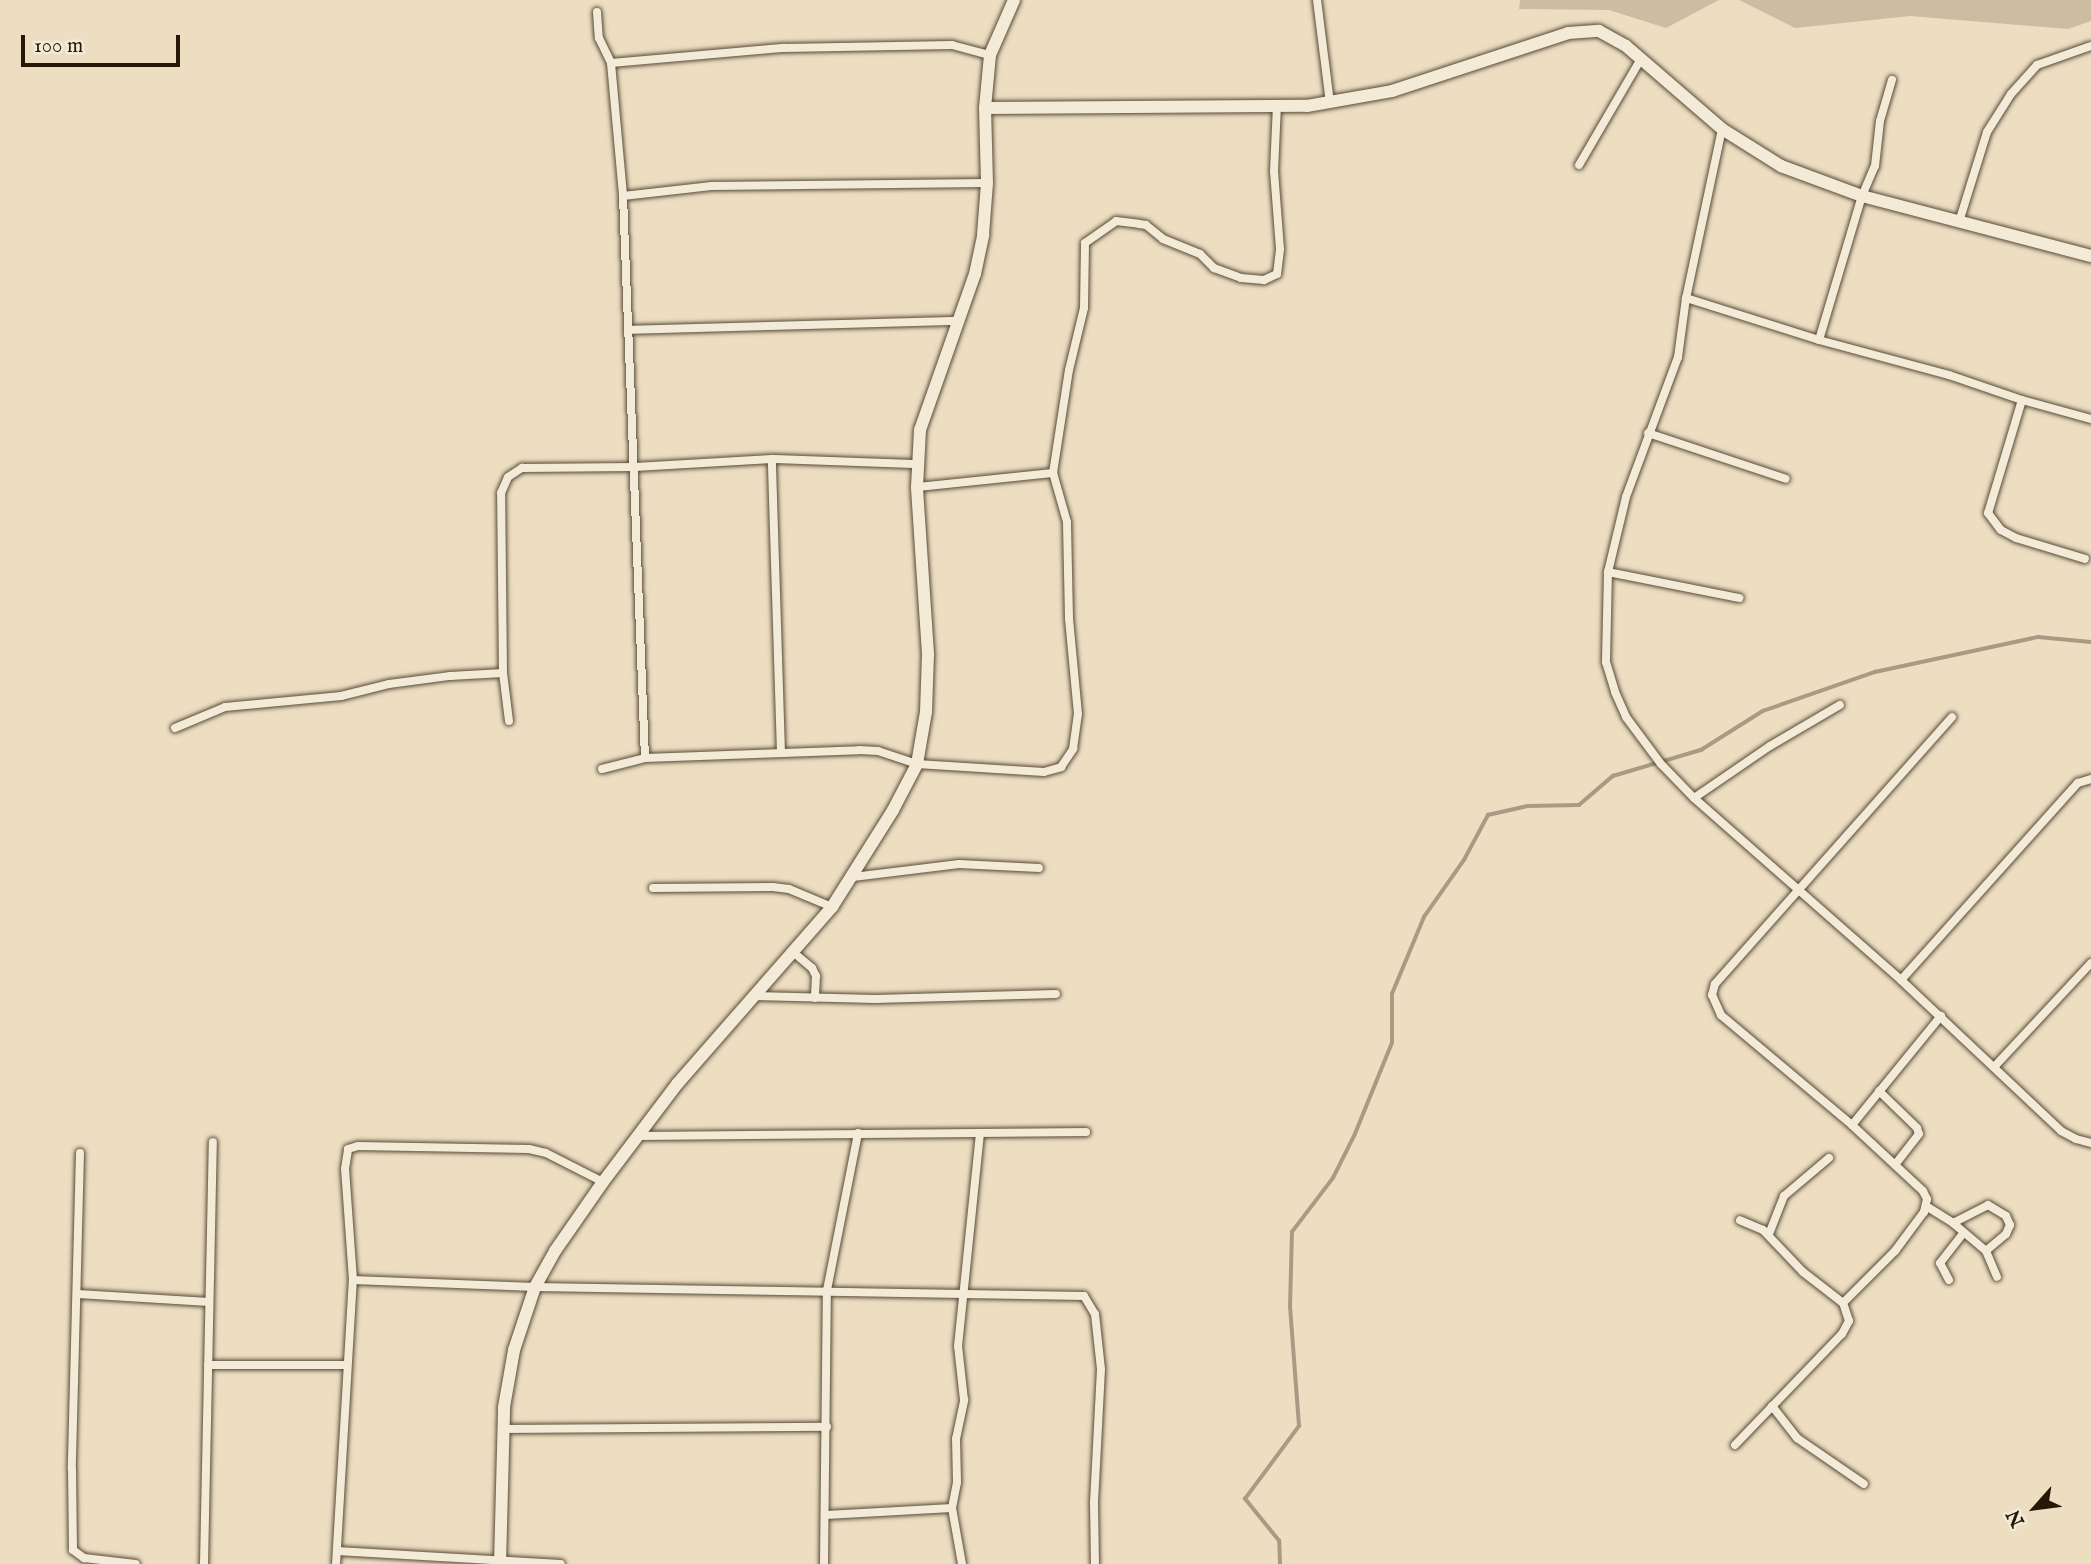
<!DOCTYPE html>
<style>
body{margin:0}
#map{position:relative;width:2091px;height:1564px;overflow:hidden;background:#eddec2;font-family:"IM FELL English",serif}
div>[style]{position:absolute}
.green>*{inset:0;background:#cbbca2}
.stream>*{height:3.5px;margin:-1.75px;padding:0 1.75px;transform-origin:1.75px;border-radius:1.75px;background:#a99b83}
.roads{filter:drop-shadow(0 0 2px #584a36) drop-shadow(0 0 2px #584a36)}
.street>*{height:8px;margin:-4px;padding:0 4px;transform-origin:4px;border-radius:4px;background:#f3ead7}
.secondary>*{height:12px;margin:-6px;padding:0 6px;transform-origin:6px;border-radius:6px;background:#f3ead7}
span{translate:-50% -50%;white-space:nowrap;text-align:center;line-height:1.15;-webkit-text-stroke:6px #f3ead7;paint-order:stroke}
.north{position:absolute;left:2000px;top:1473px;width:70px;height:70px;-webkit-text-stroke:5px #f3ead7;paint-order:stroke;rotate:242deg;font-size:19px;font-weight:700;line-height:28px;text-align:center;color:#261808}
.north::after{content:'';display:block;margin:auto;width:24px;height:32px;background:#261808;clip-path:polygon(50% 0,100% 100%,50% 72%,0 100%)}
.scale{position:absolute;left:21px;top:35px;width:159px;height:32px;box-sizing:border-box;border:4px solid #261808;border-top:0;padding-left:9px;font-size:21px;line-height:24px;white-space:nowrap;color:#261808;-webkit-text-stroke:5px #f3ead7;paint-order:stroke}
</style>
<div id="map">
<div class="green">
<i style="clip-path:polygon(1520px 0,1719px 0,1666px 28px,1609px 10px,1519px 9px)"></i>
<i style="clip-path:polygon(1739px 0,2091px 0,2091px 21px,2068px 29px,1910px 16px,1795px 28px)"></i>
</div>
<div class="stream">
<i style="left:1280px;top:1564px;width:23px;rotate:-92deg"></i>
<i style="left:1279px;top:1541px;width:54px;rotate:-129deg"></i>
<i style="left:1245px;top:1499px;width:91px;rotate:-53.5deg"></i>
<i style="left:1299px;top:1426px;width:119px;rotate:-94.3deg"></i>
<i style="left:1290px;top:1307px;width:75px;rotate:-88.5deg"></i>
<i style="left:1292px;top:1232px;width:68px;rotate:-52.8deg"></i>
<i style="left:1333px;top:1178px;width:49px;rotate:-63.4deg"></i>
<i style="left:1355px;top:1134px;width:98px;rotate:-67.9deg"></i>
<i style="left:1392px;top:1043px;width:49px;rotate:-90deg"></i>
<i style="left:1392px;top:994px;width:83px;rotate:-67.4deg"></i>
<i style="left:1424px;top:917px;width:70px;rotate:-54.9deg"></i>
<i style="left:1464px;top:860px;width:51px;rotate:-61.9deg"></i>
<i style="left:1488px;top:815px;width:41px;rotate:-12.7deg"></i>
<i style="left:1528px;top:806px;width:51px;rotate:-1.1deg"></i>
<i style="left:1579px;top:805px;width:45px;rotate:-40.5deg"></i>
<i style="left:1613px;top:776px;width:92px;rotate:-16.5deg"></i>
<i style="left:1701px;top:750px;width:73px;rotate:-32.2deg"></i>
<i style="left:1763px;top:711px;width:119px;rotate:-19.2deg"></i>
<i style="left:1875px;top:672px;width:167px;rotate:-12.1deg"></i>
<i style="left:2038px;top:637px;width:53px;rotate:5.4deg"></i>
</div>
<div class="roads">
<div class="street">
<i style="left:1317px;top:0;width:104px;rotate:82.8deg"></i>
<i style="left:597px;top:12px;width:26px;rotate:86deg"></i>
<i style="left:599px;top:38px;width:28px;rotate:64deg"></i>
<i style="left:611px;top:63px;width:134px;rotate:84.8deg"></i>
<i style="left:623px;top:196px;width:562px;rotate:87.76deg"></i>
<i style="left:611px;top:63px;width:174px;rotate:-5deg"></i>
<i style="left:784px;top:48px;width:168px;rotate:-1deg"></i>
<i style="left:952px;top:45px;width:39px;rotate:15deg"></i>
<i style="left:1722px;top:129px;width:173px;rotate:102deg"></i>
<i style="left:1686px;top:298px;width:60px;rotate:97.7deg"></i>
<i style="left:1678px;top:357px;width:149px;rotate:110.4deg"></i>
<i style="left:1626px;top:497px;width:77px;rotate:103.5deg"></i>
<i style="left:1608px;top:572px;width:90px;rotate:91.3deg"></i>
<i style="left:1606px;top:662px;width:31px;rotate:73deg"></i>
<i style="left:1615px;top:692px;width:27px;rotate:66deg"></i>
<i style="left:1626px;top:717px;width:59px;rotate:53.3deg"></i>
<i style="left:1661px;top:764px;width:47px;rotate:45.9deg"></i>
<i style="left:1694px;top:798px;width:276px;rotate:41.3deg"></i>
<i style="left:1901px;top:980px;width:220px;rotate:43.3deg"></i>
<i style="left:2061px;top:1131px;width:17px;rotate:28deg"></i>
<i style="left:2076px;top:1139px;width:16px;rotate:15deg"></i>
<i style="left:1579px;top:165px;width:123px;rotate:-59.7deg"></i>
<i style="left:623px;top:196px;width:89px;rotate:-6.5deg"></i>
<i style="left:711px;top:186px;width:276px;rotate:-0.6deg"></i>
<i style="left:1959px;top:222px;width:94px;rotate:-72.7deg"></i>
<i style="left:1987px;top:132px;width:45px;rotate:-57.7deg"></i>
<i style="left:2011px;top:94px;width:39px;rotate:-48deg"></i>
<i style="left:2037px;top:65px;width:57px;rotate:-19.4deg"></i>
<i style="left:1686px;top:298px;width:139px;rotate:17.5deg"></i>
<i style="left:1819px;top:340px;width:135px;rotate:15.1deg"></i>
<i style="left:1949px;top:375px;width:77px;rotate:18.9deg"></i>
<i style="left:2022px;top:400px;width:72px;rotate:15.4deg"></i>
<i style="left:628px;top:330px;width:328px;rotate:-1.6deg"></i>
<i style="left:1819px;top:340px;width:150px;rotate:-73.4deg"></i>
<i style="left:1862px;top:196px;width:33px;rotate:-67deg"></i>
<i style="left:1875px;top:166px;width:45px;rotate:-83.7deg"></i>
<i style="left:1880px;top:121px;width:43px;rotate:-73.7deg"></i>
<i style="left:2022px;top:400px;width:118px;rotate:106.7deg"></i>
<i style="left:1988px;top:513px;width:21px;rotate:53deg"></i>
<i style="left:2001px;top:530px;width:17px;rotate:28deg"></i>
<i style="left:2016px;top:538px;width:72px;rotate:16.9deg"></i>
<i style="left:1648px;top:433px;width:145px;rotate:18.4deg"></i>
<i style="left:917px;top:487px;width:137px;rotate:-5.9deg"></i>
<i style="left:1608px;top:572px;width:134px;rotate:11.2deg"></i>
<i style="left:509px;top:721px;width:48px;rotate:-97.1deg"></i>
<i style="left:503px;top:673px;width:180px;rotate:-90.6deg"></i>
<i style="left:501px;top:493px;width:17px;rotate:-66deg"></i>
<i style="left:508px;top:477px;width:17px;rotate:-33deg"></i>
<i style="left:522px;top:468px;width:113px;rotate:-0.5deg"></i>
<i style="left:635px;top:467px;width:137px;rotate:-3.3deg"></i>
<i style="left:175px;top:728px;width:54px;rotate:-22.8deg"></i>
<i style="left:225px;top:707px;width:117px;rotate:-5.4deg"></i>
<i style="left:341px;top:696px;width:49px;rotate:-14deg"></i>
<i style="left:389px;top:684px;width:62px;rotate:-7.5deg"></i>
<i style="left:450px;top:676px;width:53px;rotate:-3.2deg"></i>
<i style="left:781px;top:753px;width:294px;rotate:-91.8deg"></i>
<i style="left:772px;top:459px;width:144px;rotate:2deg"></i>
<i style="left:602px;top:769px;width:44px;rotate:-14.3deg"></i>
<i style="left:645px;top:758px;width:214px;rotate:-2.1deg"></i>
<i style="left:859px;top:750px;width:19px;rotate:3deg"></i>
<i style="left:878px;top:751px;width:41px;rotate:18.4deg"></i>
<i style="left:917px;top:764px;width:127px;rotate:3.6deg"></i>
<i style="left:1044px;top:772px;width:18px;rotate:-16deg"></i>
<i style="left:1061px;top:767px;width:22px;rotate:-56deg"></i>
<i style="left:1073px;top:749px;width:35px;rotate:-82deg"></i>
<i style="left:1078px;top:714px;width:95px;rotate:-95.4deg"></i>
<i style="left:1069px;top:619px;width:97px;rotate:-91.2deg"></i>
<i style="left:1067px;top:522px;width:51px;rotate:-105.9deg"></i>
<i style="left:1053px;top:473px;width:104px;rotate:-81.2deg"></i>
<i style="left:1069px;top:370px;width:64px;rotate:-76.4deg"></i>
<i style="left:1084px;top:308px;width:65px;rotate:-89.1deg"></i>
<i style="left:1085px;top:243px;width:38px;rotate:-35deg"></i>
<i style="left:1116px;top:221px;width:23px;rotate:7deg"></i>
<i style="left:1139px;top:224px;width:7px;rotate:8deg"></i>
<i style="left:1146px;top:225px;width:22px;rotate:39deg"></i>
<i style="left:1163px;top:239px;width:40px;rotate:22deg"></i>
<i style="left:1200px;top:254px;width:20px;rotate:45deg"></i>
<i style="left:1214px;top:268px;width:29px;rotate:20deg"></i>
<i style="left:1241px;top:278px;width:23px;rotate:5deg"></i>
<i style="left:1264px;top:280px;width:14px;rotate:-25deg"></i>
<i style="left:1277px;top:274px;width:25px;rotate:-83deg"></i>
<i style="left:1280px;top:249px;width:78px;rotate:-94.4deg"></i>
<i style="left:1274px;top:171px;width:65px;rotate:-87.4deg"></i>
<i style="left:1694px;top:798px;width:92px;rotate:-34.4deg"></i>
<i style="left:1770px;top:746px;width:81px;rotate:-30.4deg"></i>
<i style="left:853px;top:877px;width:107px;rotate:-7deg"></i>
<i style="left:959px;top:864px;width:80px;rotate:2.9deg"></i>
<i style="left:653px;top:888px;width:120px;rotate:-0.5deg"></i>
<i style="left:773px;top:887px;width:16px;rotate:7deg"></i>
<i style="left:789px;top:889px;width:47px;rotate:22.7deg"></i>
<i style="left:793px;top:952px;width:25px;rotate:40deg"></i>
<i style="left:812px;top:968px;width:9px;rotate:63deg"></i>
<i style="left:816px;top:976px;width:22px;rotate:93deg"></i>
<i style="left:1901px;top:980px;width:265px;rotate:-48.1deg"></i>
<i style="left:2078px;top:783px;width:14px;rotate:-17deg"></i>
<i style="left:754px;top:996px;width:121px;rotate:1.4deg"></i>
<i style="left:875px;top:999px;width:181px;rotate:-1.6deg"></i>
<i style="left:1995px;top:1066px;width:141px;rotate:-47deg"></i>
<i style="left:1879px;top:1091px;width:53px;rotate:44.2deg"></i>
<i style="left:1917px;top:1128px;width:6px;rotate:72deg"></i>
<i style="left:1919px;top:1134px;width:39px;rotate:128deg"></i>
<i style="left:1852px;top:1125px;width:141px;rotate:-50.8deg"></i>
<i style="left:641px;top:1136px;width:445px;rotate:-0.5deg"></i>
<i style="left:80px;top:1153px;width:316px;rotate:91.5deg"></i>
<i style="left:72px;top:1469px;width:81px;rotate:89.3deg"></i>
<i style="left:73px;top:1550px;width:14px;rotate:36deg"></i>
<i style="left:84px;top:1558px;width:52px;rotate:6.6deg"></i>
<i style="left:1926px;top:1206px;width:32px;rotate:32deg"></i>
<i style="left:1953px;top:1223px;width:43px;rotate:40.3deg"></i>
<i style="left:1986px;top:1251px;width:28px;rotate:67deg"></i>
<i style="left:1953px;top:1223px;width:39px;rotate:-27deg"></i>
<i style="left:1988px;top:1205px;width:21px;rotate:31deg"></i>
<i style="left:2006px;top:1216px;width:10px;rotate:66deg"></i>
<i style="left:2010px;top:1225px;width:10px;rotate:114deg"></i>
<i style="left:2006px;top:1234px;width:26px;rotate:140deg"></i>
<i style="left:1769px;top:1234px;width:41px;rotate:-68.5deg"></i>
<i style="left:1784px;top:1196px;width:59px;rotate:-40.2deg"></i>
<i style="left:353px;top:1280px;width:182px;rotate:2.2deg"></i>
<i style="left:535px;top:1287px;width:549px;rotate:0.94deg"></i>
<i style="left:1084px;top:1296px;width:21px;rotate:59deg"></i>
<i style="left:1095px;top:1314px;width:55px;rotate:83.8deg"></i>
<i style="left:1101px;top:1369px;width:134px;rotate:93deg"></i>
<i style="left:1094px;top:1503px;width:61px;rotate:89.1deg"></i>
<i style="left:1949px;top:1280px;width:19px;rotate:-118deg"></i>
<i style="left:1940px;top:1263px;width:37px;rotate:-52deg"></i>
<i style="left:78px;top:1294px;width:131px;rotate:3.5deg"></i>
<i style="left:1843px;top:1303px;width:74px;rotate:-45deg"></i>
<i style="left:1895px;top:1251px;width:49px;rotate:-53.4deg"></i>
<i style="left:1924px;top:1212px;width:13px;rotate:-77deg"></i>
<i style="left:1927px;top:1199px;width:9px;rotate:-117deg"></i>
<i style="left:1923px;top:1191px;width:97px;rotate:-137.1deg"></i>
<i style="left:1852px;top:1125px;width:171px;rotate:-140deg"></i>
<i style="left:1721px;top:1015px;width:22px;rotate:-114deg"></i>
<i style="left:1712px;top:995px;width:11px;rotate:-75deg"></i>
<i style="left:1715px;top:984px;width:357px;rotate:-48.4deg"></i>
<i style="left:208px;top:1365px;width:139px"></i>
<i style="left:1772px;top:1406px;width:41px;rotate:52deg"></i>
<i style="left:1797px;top:1438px;width:81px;rotate:34.5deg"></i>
<i style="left:504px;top:1429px;width:323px;rotate:-0.4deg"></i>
<i style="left:1735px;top:1445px;width:154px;rotate:-46.1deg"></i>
<i style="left:1842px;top:1334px;width:15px;rotate:-62deg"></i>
<i style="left:1849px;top:1321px;width:19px;rotate:-108deg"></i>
<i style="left:1843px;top:1303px;width:51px;rotate:-142.2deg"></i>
<i style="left:1803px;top:1272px;width:58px;rotate:-133.6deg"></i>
<i style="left:1763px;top:1230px;width:25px;rotate:-157deg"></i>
<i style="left:826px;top:1515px;width:126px;rotate:-3.2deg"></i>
<i style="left:337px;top:1551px;width:224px;rotate:3.3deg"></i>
<i style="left:204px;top:1564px;width:422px;rotate:-88.8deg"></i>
<i style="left:336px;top:1564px;width:285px;rotate:-86.6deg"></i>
<i style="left:353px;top:1280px;width:111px;rotate:-94.1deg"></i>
<i style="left:345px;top:1169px;width:20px;rotate:-81deg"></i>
<i style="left:348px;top:1149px;width:10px;rotate:-17deg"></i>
<i style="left:358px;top:1146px;width:171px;rotate:1deg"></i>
<i style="left:529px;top:1149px;width:17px;rotate:13deg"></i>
<i style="left:546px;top:1153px;width:64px;rotate:27deg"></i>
<i style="left:824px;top:1564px;width:274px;rotate:-89.4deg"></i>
<i style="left:827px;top:1290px;width:160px;rotate:-78.8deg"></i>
<i style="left:962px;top:1564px;width:57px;rotate:-100.1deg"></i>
<i style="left:952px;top:1508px;width:26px;rotate:-79deg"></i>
<i style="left:957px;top:1482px;width:43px;rotate:-91.3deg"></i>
<i style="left:956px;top:1439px;width:40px;rotate:-78deg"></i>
<i style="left:964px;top:1400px;width:54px;rotate:-96.3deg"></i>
<i style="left:958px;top:1346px;width:213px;rotate:-84.1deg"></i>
</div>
<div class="secondary">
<i style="left:985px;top:108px;width:322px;rotate:-0.4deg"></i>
<i style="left:1307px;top:106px;width:86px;rotate:-10deg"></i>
<i style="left:1392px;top:91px;width:185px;rotate:-18.2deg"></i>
<i style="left:1568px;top:33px;width:31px;rotate:-4deg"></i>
<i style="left:1599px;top:31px;width:31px;rotate:29deg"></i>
<i style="left:1626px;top:46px;width:127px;rotate:40.8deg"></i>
<i style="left:1722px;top:129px;width:70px;rotate:32.1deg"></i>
<i style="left:1781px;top:166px;width:86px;rotate:20.3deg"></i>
<i style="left:1862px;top:196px;width:237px;rotate:14.7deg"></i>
<i style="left:500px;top:1564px;width:157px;rotate:-88.5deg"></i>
<i style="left:504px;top:1407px;width:58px;rotate:-80deg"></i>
<i style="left:514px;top:1350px;width:66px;rotate:-71.6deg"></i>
<i style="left:535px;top:1287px;width:41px;rotate:-60.9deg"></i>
<i style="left:555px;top:1251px;width:84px;rotate:-55.2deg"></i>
<i style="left:603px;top:1182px;width:124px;rotate:-52.9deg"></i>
<i style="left:678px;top:1083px;width:234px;rotate:-48.8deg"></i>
<i style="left:832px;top:907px;width:115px;rotate:-57.8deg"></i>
<i style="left:893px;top:810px;width:52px;rotate:-62.4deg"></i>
<i style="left:917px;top:764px;width:53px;rotate:-80.2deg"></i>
<i style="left:926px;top:712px;width:58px;rotate:-88deg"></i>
<i style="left:928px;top:654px;width:167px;rotate:-93.8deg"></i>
<i style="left:917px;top:487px;width:57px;rotate:-87deg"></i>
<i style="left:920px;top:430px;width:165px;rotate:-70.6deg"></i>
<i style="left:975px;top:274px;width:40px;rotate:-78deg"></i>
<i style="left:983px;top:235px;width:52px;rotate:-85.6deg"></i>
<i style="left:987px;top:183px;width:75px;rotate:-91.5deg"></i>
<i style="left:985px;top:108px;width:53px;rotate:-84.6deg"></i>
<i style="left:990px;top:55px;width:60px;rotate:-66.4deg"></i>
</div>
</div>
<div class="north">N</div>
<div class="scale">100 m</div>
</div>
